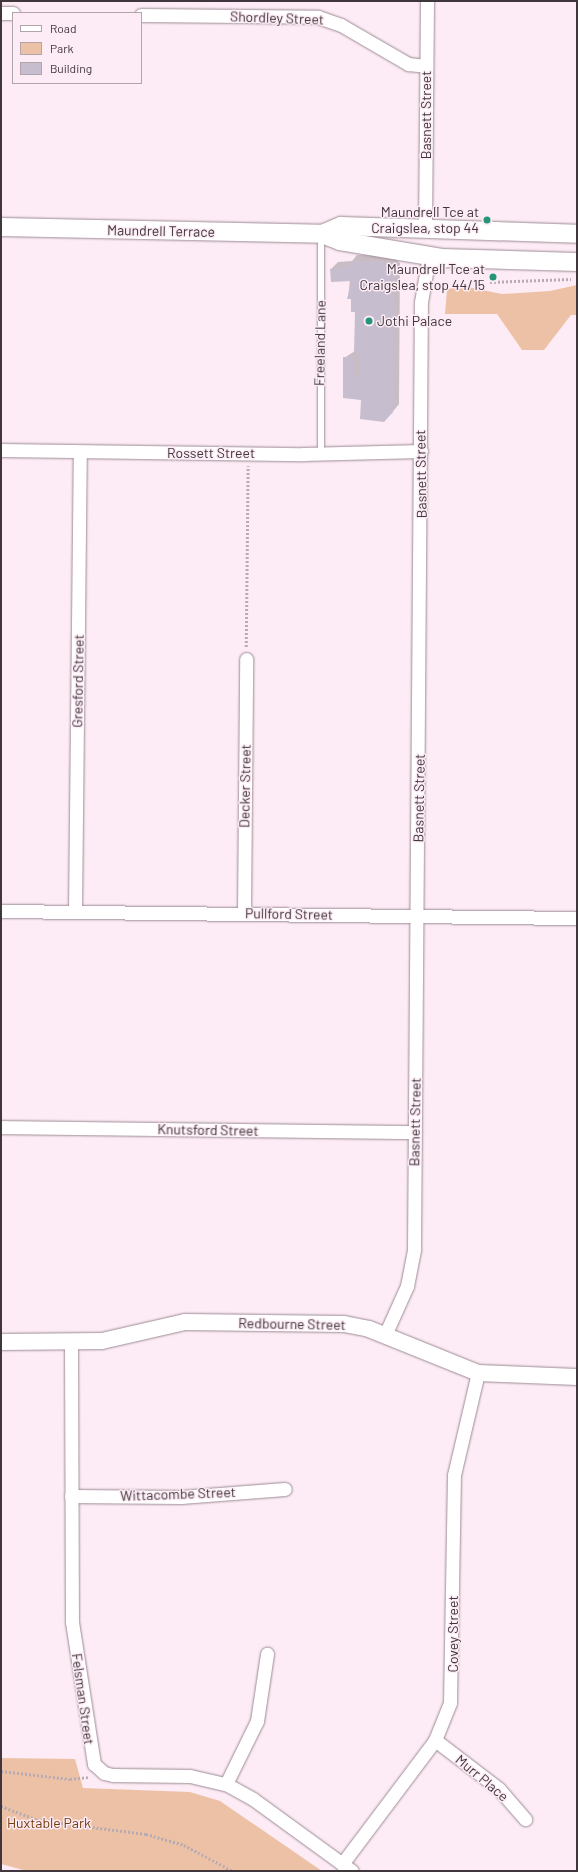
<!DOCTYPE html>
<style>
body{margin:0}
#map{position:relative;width:578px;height:1872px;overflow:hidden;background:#fdecf5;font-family:Barlow,sans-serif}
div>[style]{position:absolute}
.green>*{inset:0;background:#edc1a6}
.shadow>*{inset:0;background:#0003}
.building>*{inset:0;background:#c6bdcf}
.path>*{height:2.5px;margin-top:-1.25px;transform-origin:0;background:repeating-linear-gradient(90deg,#b7aab1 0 2px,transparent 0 4px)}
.roads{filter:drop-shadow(0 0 1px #9d8b95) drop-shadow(0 0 1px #9d8b95)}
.service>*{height:6px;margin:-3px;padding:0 3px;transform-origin:3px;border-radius:3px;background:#fff}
.minor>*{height:13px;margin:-6.5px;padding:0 6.5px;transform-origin:6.5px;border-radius:6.5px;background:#fff}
.tertiary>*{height:16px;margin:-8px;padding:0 8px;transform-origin:8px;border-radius:8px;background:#fff}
.secondary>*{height:18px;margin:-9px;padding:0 9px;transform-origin:9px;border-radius:9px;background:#fff}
.dots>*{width:11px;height:11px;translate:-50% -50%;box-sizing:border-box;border:2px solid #fdecf5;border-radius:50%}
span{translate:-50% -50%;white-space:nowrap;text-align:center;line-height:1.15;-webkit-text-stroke:3px #fdecf5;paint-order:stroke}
.street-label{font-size:14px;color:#3f373c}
.poi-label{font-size:14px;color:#3f373c}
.right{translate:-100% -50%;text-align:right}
.left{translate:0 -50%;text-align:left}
.park-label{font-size:14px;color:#753a0a}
.frame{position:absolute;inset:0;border:2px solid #3f373c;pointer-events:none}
.legend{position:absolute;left:12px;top:12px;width:130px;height:72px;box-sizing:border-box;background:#fdecf5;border:1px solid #b1a4ab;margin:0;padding:5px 7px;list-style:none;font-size:12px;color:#3f373c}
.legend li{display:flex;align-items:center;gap:8px;height:20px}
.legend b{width:20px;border:1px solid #b1a4ab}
</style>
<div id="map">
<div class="green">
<i style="clip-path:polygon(458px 285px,502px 294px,550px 291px,577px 285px,577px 315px,571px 315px,544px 350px,522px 350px,497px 314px,445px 314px,447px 290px)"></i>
<i style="clip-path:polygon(1px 1758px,75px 1759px,83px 1788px,190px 1792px,220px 1801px,322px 1871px,27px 1871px,1px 1864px)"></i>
</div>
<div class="shadow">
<i style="clip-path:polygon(357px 255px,392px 256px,400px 263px,399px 404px,391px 414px,362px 399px,344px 358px,355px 351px,356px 311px,352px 298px,348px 298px,350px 280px,331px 269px,338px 262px,352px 261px)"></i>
</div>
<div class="building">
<i style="clip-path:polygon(349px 262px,384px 262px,393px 270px,393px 412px,384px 422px,360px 419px,361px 400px,343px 398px,343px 357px,353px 358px,353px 376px,360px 376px,360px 352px,354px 352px,355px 312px,351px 312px,351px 299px,347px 299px,352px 281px,331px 282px,330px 269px,349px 267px)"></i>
</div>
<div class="path">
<i style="left:490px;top:282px;width:81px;rotate:-2.1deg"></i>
<i style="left:246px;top:647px;width:181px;rotate:-89.4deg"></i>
<i style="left:1px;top:1771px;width:69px;rotate:6.6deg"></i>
<i style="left:70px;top:1779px;width:18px;rotate:-6deg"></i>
<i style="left:1px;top:1806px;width:39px;rotate:21deg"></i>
<i style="left:37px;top:1820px;width:110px;rotate:7.3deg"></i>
<i style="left:146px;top:1834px;width:40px;rotate:16deg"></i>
<i style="left:184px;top:1845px;width:55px;rotate:28deg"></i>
</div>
<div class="roads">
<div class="service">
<i style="left:321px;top:452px;width:216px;rotate:-90deg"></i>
</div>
<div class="minor">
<i style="left:1px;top:13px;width:12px"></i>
<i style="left:141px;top:15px;width:177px;rotate:0.6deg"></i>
<i style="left:318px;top:17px;width:24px;rotate:19deg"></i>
<i style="left:341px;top:25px;width:78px;rotate:30.2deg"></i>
<i style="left:408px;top:64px;width:18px;rotate:6deg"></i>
<i style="left:425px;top:230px;width:229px;rotate:-89.5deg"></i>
<i style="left:1px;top:450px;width:302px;rotate:0.8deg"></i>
<i style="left:303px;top:454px;width:118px;rotate:-1.5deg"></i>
<i style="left:1px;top:911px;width:576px;rotate:0.7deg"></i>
<i style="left:75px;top:911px;width:459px;rotate:-89.4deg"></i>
<i style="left:244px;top:913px;width:254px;rotate:-89.5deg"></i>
<i style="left:1px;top:1127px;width:414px;rotate:0.7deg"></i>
<i style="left:385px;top:1335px;width:54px;rotate:-65.8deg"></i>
<i style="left:407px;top:1286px;width:38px;rotate:-79deg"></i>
<i style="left:414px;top:1249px;width:947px;rotate:-89.58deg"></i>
<i style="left:421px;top:302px;width:47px;rotate:-80.1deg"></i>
<i style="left:71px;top:1343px;width:279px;rotate:89.8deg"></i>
<i style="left:72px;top:1622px;width:144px;rotate:81.2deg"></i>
<i style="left:94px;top:1764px;width:13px;rotate:42deg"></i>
<i style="left:104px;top:1773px;width:9px;rotate:13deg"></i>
<i style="left:113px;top:1775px;width:77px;rotate:0.7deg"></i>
<i style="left:190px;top:1776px;width:37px;rotate:13deg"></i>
<i style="left:226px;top:1784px;width:31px;rotate:29deg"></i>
<i style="left:253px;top:1799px;width:122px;rotate:36deg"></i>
<i style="left:71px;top:1496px;width:110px;rotate:0.5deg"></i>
<i style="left:181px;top:1497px;width:104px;rotate:-4.4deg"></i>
<i style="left:435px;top:1740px;width:81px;rotate:37.4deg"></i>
<i style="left:499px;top:1789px;width:40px;rotate:49deg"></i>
<i style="left:226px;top:1784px;width:70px;rotate:-63.8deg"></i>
<i style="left:257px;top:1721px;width:68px;rotate:-81.5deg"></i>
<i style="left:342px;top:1864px;width:155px;rotate:-53.1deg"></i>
<i style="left:435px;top:1740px;width:40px;rotate:-68deg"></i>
<i style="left:450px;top:1703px;width:228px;rotate:-89deg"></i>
<i style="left:454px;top:1475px;width:105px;rotate:-76.8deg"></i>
</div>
<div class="tertiary">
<i style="left:1px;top:1342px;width:101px;rotate:-0.6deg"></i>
<i style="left:102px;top:1341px;width:85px;rotate:-12.9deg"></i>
<i style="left:185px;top:1322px;width:159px;rotate:0.7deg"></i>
<i style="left:344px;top:1324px;width:25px;rotate:11deg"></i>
<i style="left:369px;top:1329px;width:118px;rotate:22deg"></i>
<i style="left:478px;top:1373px;width:99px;rotate:2.3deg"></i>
</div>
<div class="secondary">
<i style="left:1px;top:227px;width:321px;rotate:1.2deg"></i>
<i style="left:322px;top:234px;width:19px;rotate:21deg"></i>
<i style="left:340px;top:241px;width:103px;rotate:9.5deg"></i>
<i style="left:442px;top:258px;width:135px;rotate:1.7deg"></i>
<i style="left:322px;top:234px;width:21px;rotate:-23deg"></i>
<i style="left:341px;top:226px;width:236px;rotate:1.9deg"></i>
</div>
</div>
<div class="dots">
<i style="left:487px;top:220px;background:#249577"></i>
<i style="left:493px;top:277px;background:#249577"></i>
<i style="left:369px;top:321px;background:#249577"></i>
</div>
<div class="street-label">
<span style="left:277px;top:18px;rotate:2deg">Shordley Street</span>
<span style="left:426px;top:115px;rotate:-90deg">Basnett Street</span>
<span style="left:161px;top:231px;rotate:1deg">Maundrell Terrace</span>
<span style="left:320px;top:343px;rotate:-89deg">Freeland Lane</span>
<span style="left:211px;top:453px">Rossett Street</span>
<span style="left:421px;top:474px;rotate:-91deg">Basnett Street</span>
<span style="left:78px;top:681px;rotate:-89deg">Gresford Street</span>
<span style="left:245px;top:786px;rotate:-89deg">Decker Street</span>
<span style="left:419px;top:798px;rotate:-89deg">Basnett Street</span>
<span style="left:289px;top:914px;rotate:1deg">Pullford Street</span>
<span style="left:415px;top:1122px;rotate:-89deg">Basnett Street</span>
<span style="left:208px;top:1130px;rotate:1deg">Knutsford Street</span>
<span style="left:292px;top:1324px;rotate:1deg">Redbourne Street</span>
<span style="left:178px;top:1494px;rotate:-2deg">Wittacombe Street</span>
<span style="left:453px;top:1634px;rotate:-90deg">Covey Street</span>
<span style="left:83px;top:1699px;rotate:82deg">Felsman Street</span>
<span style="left:482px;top:1778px;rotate:40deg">Murr Place</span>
</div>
<div class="poi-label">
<span class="right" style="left:479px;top:220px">Maundrell Tce at<br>Craigslea, stop 44</span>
<span class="right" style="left:485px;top:277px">Maundrell Tce at<br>Craigslea, stop 44/15</span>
<span class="left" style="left:377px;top:321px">Jothi Palace</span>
</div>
<div class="park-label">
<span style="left:49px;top:1823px">Huxtable Park</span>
</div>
<div class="frame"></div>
<ul class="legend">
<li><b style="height:5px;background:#fff"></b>Road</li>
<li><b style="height:11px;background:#edc1a6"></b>Park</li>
<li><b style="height:11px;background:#c6bdcf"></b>Building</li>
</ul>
</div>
